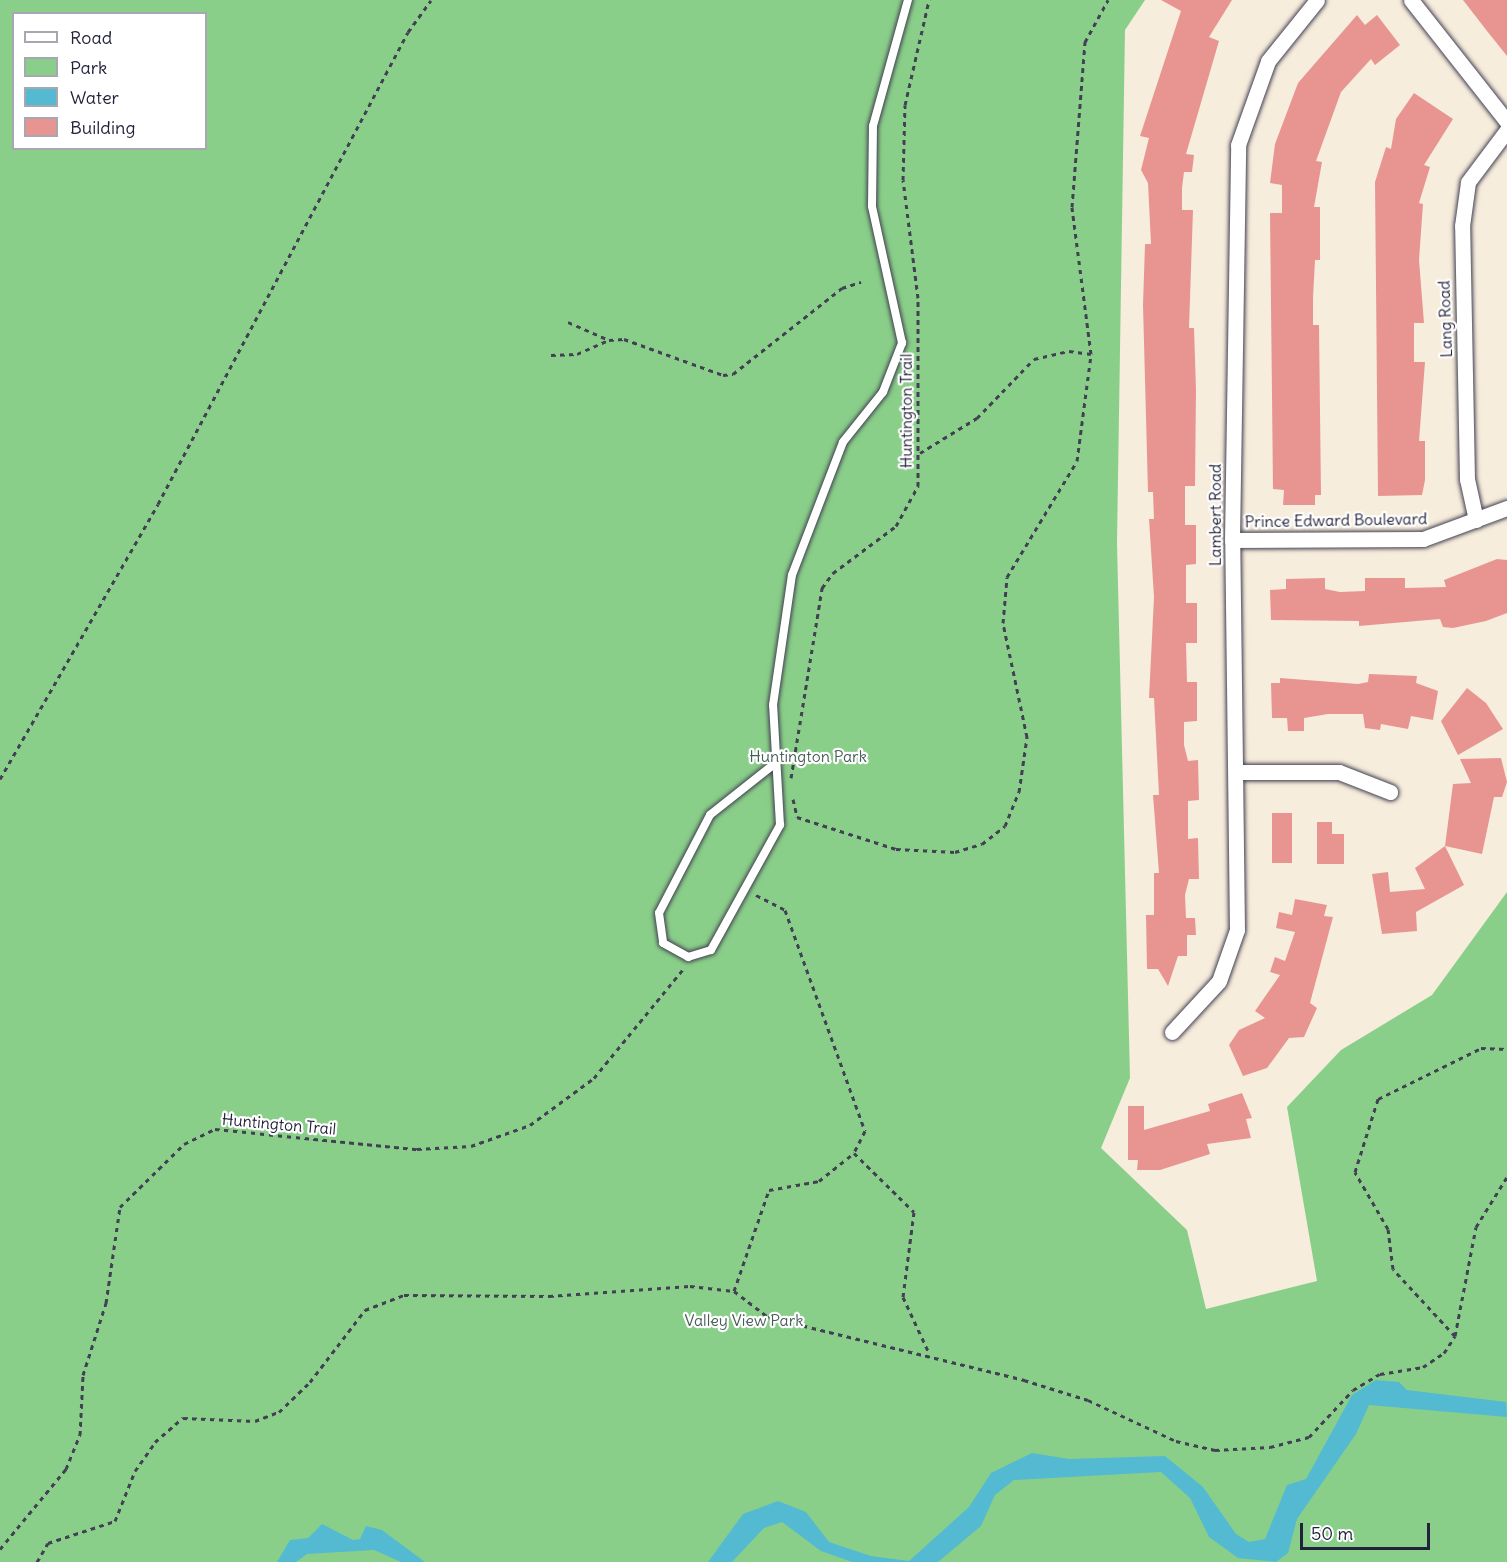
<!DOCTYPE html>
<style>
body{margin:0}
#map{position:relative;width:1507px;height:1562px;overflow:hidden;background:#f7eddc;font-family:Delius,sans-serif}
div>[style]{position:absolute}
.green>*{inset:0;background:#8acf89}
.water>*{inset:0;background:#53bad1}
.building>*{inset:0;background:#e89592;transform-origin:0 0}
.path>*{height:3px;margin-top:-1.5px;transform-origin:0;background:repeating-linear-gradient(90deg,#424053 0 4.5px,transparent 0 9px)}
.roads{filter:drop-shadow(0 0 2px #424053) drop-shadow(0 0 2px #424053)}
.lane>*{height:8px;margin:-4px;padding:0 4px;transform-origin:4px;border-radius:4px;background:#fff}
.street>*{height:15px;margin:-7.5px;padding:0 7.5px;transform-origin:7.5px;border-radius:7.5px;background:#fff}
span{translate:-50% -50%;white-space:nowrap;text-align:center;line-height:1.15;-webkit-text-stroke:4.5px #fff;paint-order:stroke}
.street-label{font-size:16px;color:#22223b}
.park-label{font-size:16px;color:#465f56}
.legend{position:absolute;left:12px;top:12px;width:195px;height:138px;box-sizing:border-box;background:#fff;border:2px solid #a7a7b1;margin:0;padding:8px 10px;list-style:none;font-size:18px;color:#22223b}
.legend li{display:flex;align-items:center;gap:12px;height:30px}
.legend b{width:30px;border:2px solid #a7a7b1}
.scale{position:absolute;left:1300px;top:1523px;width:130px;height:27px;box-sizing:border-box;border:3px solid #22223b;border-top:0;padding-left:8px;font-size:18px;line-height:21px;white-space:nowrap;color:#22223b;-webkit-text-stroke:4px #fff;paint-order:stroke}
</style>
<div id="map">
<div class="green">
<i style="clip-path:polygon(evenodd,0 0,1145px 0,1125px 30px,1117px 543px,1130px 1078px,1101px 1148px,1187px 1230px,1206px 1309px,1317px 1281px,1287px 1107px,1341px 1050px,1432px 995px,1507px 892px,1507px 1562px,0 1562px,0 0,14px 14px,206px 14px,206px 148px,14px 148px,14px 14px)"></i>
</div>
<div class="water">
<i style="clip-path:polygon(1376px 1380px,1399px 1382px,1407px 1390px,1506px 1402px,1507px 1417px,1369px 1405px,1356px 1434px,1297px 1519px,1288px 1553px,1276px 1562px,1238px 1558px,1209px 1537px,1190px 1498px,1161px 1472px,1014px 1480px,995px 1495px,981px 1526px,938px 1562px,852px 1562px,821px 1551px,782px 1522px,764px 1528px,732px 1562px,708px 1562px,743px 1514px,778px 1501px,806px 1512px,829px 1542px,871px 1556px,909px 1561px,969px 1507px,991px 1473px,1032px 1453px,1069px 1459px,1165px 1456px,1203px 1487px,1236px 1534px,1249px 1542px,1265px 1539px,1287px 1485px,1306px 1479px,1352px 1395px)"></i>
<i style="clip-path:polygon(322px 1524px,353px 1540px,360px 1539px,366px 1526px,382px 1530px,425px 1562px,401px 1562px,374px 1550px,307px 1554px,296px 1562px,277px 1562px,290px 1540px,308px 1538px)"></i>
</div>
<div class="building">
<i style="clip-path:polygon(1161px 0,1232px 0,1209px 37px,1219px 41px,1186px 154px,1194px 155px,1192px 172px,1184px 172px,1182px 188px,1182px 210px,1193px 210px,1189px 328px,1194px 328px,1196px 390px,1195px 486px,1185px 486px,1185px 525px,1196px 525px,1196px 564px,1186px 565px,1186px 603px,1197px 603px,1197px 643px,1186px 643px,1187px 682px,1197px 682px,1197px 721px,1184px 722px,1184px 745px,1188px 761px,1198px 760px,1199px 800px,1188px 801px,1188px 839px,1198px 838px,1199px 879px,1189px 879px,1185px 895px,1186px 918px,1195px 918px,1196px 935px,1187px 935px,1187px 956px,1178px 956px,1168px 986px,1158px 969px,1147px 969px,1146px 915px,1154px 915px,1154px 873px,1159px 873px,1153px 795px,1159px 795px,1154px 698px,1149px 698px,1154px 597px,1149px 519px,1154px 519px,1153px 492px,1148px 492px,1143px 305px,1145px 244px,1151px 244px,1148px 183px,1141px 170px,1149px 138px,1140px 136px,1181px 11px)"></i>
<i style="clip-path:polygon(1463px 0,1507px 0,1507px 56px,1487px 31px)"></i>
<i style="clip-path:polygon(1357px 15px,1365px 25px,1377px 15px,1400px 45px,1375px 65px,1371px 59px,1341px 92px,1316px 161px,1322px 162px,1314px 207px,1320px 207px,1320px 260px,1315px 260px,1313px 298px,1313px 325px,1319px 325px,1321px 495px,1315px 495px,1315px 505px,1283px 505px,1284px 490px,1273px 489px,1270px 213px,1282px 213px,1282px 185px,1270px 183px,1275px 144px,1298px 83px)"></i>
<i style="clip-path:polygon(1414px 93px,1453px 119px,1424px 165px,1430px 167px,1419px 203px,1423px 204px,1419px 260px,1424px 323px,1414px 323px,1414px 362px,1425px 362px,1419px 441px,1425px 441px,1425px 480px,1422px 495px,1378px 496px,1375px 182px,1386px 147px,1391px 149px,1396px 119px)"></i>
<i style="clip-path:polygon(1497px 559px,1507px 560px,1507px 613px,1486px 621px,1453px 628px,1443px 627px,1440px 619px,1359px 626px,1359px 621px,1271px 620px,1270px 590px,1286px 589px,1286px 579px,1325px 578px,1325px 589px,1340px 592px,1365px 591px,1365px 578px,1405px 578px,1405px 588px,1446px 587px,1444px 580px)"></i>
<i style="clip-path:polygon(1369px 674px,1417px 676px,1416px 683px,1438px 691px,1433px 720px,1411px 716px,1408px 729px,1381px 724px,1380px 730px,1365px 728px,1363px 714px,1328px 714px,1304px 718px,1304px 731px,1288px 731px,1287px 718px,1272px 718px,1271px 683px,1280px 683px,1280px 678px,1358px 684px,1368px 682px)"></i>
<i style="clip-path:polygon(1467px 688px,1486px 703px,1503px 729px,1458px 755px,1441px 721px)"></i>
<i style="clip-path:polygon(1501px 758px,1507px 782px,1502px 797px,1494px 797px,1482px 854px,1445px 846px,1464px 885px,1416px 912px,1417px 931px,1382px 934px,1372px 874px,1388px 872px,1390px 892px,1425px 889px,1415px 868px,1445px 846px,1453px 784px,1471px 783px,1460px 759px)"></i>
<i style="left:1272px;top:813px;width:20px;height:50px"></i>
<i style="clip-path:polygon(1317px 822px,1332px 822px,1332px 834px,1344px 834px,1344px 864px,1317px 864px)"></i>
<i style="clip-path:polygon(1295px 899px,1327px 905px,1324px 916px,1333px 917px,1310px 1003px,1317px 1008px,1304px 1037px,1289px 1038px,1267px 1068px,1243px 1076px,1229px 1045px,1239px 1030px,1265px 1018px,1255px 1011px,1280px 975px,1270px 972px,1275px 957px,1285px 961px,1295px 932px,1276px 928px,1279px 912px,1292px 915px)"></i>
<i style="clip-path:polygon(1242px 1093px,1252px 1118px,1246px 1119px,1251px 1138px,1207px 1144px,1210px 1154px,1160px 1170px,1137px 1170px,1138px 1160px,1128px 1160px,1128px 1106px,1144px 1106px,1144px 1130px,1210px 1111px,1208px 1104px)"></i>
</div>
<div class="path">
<i style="left:568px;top:322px;width:45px;rotate:23.7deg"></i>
<i style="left:609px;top:340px;width:15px;rotate:-4deg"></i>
<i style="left:624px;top:339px;width:105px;rotate:20deg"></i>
<i style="left:723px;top:375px;width:10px;rotate:-6deg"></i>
<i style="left:733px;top:374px;width:139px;rotate:-38.3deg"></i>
<i style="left:842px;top:288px;width:20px;rotate:-18deg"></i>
<i style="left:551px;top:355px;width:26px;rotate:-2deg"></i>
<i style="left:577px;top:354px;width:35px;rotate:-24deg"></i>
<i style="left:920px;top:453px;width:67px;rotate:-31.6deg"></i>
<i style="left:977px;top:418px;width:82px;rotate:-46deg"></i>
<i style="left:1034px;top:359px;width:36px;rotate:-13deg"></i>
<i style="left:1069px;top:351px;width:22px;rotate:8deg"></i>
<i style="left:791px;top:778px;width:193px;rotate:-80.7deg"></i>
<i style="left:822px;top:588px;width:19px;rotate:-54deg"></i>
<i style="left:833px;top:573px;width:79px;rotate:-36.7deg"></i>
<i style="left:896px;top:526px;width:46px;rotate:-61.2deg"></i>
<i style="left:918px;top:486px;width:188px;rotate:-90deg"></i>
<i style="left:918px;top:298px;width:119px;rotate:-97.2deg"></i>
<i style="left:903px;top:180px;width:75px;rotate:-88.5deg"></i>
<i style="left:905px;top:105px;width:108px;rotate:-77.1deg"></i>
<i style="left:0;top:779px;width:317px;rotate:-60.1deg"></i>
<i style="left:158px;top:504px;width:534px;rotate:-62.09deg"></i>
<i style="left:408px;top:32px;width:39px;rotate:-54deg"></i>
<i style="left:793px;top:799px;width:18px;rotate:77deg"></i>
<i style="left:797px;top:817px;width:104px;rotate:17.9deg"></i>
<i style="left:896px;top:849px;width:59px;rotate:2.9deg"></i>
<i style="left:955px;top:852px;width:28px;rotate:-17deg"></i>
<i style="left:982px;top:844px;width:29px;rotate:-38deg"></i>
<i style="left:1005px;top:826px;width:37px;rotate:-68deg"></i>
<i style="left:1019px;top:792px;width:56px;rotate:-81.7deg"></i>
<i style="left:1027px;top:737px;width:116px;rotate:-101.9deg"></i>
<i style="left:1003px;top:623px;width:46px;rotate:-85deg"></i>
<i style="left:1007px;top:577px;width:135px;rotate:-58.9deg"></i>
<i style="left:1077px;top:461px;width:108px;rotate:-82.5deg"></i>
<i style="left:1091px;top:354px;width:148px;rotate:-97.4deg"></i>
<i style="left:1072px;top:207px;width:166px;rotate:-85.5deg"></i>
<i style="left:1085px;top:42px;width:48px;rotate:-61.3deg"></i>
<i style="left:756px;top:895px;width:33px;rotate:27deg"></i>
<i style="left:785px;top:910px;width:235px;rotate:70.1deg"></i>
<i style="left:865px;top:1131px;width:25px;rotate:117deg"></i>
<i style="left:734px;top:1291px;width:107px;rotate:-70.9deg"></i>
<i style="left:769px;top:1190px;width:51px;rotate:-10.2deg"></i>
<i style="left:819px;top:1181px;width:45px;rotate:-38.7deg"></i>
<i style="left:854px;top:1153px;width:84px;rotate:44.5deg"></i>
<i style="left:914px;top:1212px;width:86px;rotate:97.4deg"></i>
<i style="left:903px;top:1297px;width:62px;rotate:65.1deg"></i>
<i style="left:1455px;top:1336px;width:91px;rotate:-132.8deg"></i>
<i style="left:1393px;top:1269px;width:40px;rotate:-97.1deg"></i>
<i style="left:1388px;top:1229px;width:66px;rotate:-120.1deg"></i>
<i style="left:1355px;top:1172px;width:77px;rotate:-72.5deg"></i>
<i style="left:1378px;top:1099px;width:115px;rotate:-26.3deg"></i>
<i style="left:1481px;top:1048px;width:26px;rotate:2deg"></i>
<i style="left:0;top:1549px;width:104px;rotate:-50.5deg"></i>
<i style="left:66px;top:1469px;width:37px;rotate:-68deg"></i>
<i style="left:80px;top:1435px;width:60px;rotate:-87.1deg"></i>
<i style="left:83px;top:1375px;width:76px;rotate:-72.3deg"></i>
<i style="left:106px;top:1303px;width:97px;rotate:-81.7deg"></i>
<i style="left:120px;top:1207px;width:90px;rotate:-44.5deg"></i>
<i style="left:184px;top:1144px;width:34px;rotate:-26deg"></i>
<i style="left:215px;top:1129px;width:203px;rotate:5.7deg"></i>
<i style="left:417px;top:1149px;width:54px;rotate:-3.2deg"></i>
<i style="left:471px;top:1146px;width:63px;rotate:-19.6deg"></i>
<i style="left:530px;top:1125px;width:79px;rotate:-36.3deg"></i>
<i style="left:594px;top:1078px;width:142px;rotate:-50.7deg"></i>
<i style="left:37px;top:1562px;width:22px;rotate:-60deg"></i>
<i style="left:48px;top:1543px;width:71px;rotate:-18.2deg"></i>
<i style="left:115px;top:1521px;width:54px;rotate:-68.2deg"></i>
<i style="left:135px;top:1471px;width:35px;rotate:-55deg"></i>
<i style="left:155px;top:1442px;width:37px;rotate:-41deg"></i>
<i style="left:183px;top:1418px;width:72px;rotate:2.4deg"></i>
<i style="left:255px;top:1421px;width:26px;rotate:-21deg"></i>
<i style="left:279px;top:1412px;width:43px;rotate:-44.1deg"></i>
<i style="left:310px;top:1382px;width:91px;rotate:-52.6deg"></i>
<i style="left:365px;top:1310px;width:42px;rotate:-21deg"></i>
<i style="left:404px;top:1295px;width:145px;rotate:0.4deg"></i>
<i style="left:549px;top:1296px;width:141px;rotate:-4.1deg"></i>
<i style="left:690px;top:1286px;width:44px;rotate:6.5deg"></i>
<i style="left:734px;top:1291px;width:43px;rotate:37.4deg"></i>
<i style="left:768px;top:1317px;width:264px;rotate:13.8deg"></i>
<i style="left:1024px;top:1380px;width:67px;rotate:17.4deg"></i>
<i style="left:1088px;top:1400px;width:97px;rotate:25deg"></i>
<i style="left:1176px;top:1441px;width:40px;rotate:13deg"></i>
<i style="left:1215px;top:1450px;width:55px;rotate:-3.1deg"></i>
<i style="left:1270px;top:1447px;width:40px;rotate:-14.4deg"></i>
<i style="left:1309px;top:1437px;width:64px;rotate:-46.9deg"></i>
<i style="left:1353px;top:1390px;width:31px;rotate:-31deg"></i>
<i style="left:1380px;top:1374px;width:44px;rotate:-9.2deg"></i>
<i style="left:1423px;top:1367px;width:25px;rotate:-34deg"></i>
<i style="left:1444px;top:1353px;width:20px;rotate:-57deg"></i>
<i style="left:1455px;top:1336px;width:111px;rotate:-79.1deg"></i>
<i style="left:1476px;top:1227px;width:59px;rotate:-58.2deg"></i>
</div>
<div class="roads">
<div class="lane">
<i style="left:773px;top:765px;width:80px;rotate:141.6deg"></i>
<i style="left:710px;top:815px;width:110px;rotate:117.5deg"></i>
<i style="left:659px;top:913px;width:30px;rotate:82deg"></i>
<i style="left:663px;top:943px;width:29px;rotate:29deg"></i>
<i style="left:688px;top:957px;width:24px;rotate:-17deg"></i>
<i style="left:711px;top:950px;width:143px;rotate:-61.1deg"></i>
<i style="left:780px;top:825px;width:120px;rotate:-93.3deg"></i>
<i style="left:773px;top:705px;width:131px;rotate:-81.7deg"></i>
<i style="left:792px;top:575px;width:142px;rotate:-69deg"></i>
<i style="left:843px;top:442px;width:64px;rotate:-51.3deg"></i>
<i style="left:883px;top:392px;width:53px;rotate:-68.8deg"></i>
<i style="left:902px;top:343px;width:140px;rotate:-102.4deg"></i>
<i style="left:872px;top:206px;width:80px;rotate:-89.3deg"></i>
<i style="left:873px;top:126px;width:131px;rotate:-74.5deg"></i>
</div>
<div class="street">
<i style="left:1411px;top:0;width:155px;rotate:51.8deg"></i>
<i style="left:1476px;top:520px;width:42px;rotate:-102.4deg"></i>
<i style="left:1467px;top:479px;width:253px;rotate:-91.1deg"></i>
<i style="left:1462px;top:226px;width:44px;rotate:-82.2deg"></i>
<i style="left:1468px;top:182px;width:65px;rotate:-53.1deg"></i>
<i style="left:1232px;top:540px;width:191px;rotate:-0.3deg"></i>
<i style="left:1423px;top:539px;width:90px;rotate:-20.3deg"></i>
<i style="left:1237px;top:772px;width:102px"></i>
<i style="left:1339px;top:772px;width:55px;rotate:21.4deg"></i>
<i style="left:1172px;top:1032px;width:69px;rotate:-47.3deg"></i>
<i style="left:1219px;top:981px;width:54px;rotate:-70.6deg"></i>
<i style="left:1237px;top:930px;width:390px;rotate:-90.7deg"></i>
<i style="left:1232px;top:540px;width:395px;rotate:-89.1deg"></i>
<i style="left:1238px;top:145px;width:89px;rotate:-70.3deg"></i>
<i style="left:1268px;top:61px;width:78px;rotate:-51.2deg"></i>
</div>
</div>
<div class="street-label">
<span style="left:1445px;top:319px;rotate:-92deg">Lang Road</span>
<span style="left:906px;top:411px;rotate:-90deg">Huntington Trail</span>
<span style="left:1215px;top:515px;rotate:-90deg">Lambert Road</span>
<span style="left:1336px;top:520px;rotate:-1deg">Prince Edward Boulevard</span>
<span style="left:279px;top:1124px;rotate:5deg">Huntington Trail</span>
</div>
<div class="park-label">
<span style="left:808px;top:756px">Huntington Park</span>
<span style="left:744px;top:1320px">Valley View Park</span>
</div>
<ul class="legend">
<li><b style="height:8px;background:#fff"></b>Road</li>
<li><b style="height:16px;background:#8acf89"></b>Park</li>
<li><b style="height:16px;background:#53bad1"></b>Water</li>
<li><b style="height:16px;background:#e89592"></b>Building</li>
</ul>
<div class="scale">50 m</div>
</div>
